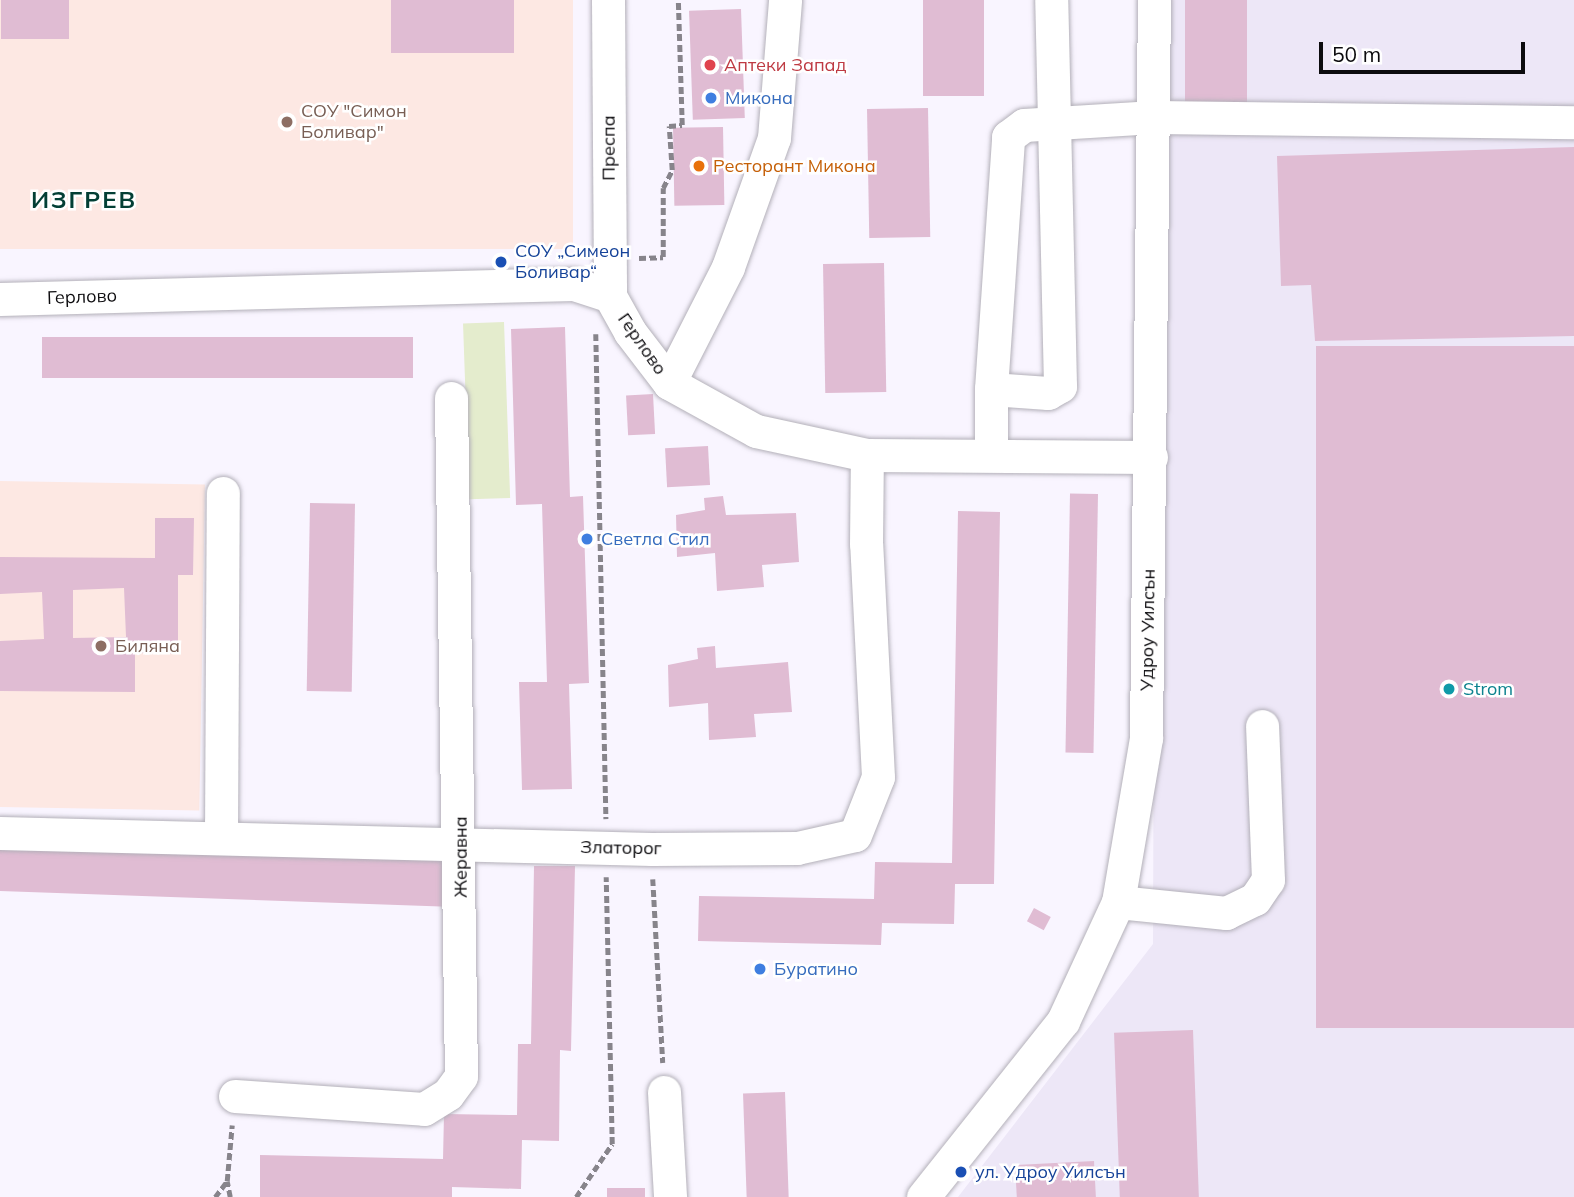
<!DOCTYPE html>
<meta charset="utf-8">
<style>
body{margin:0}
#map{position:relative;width:1574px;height:1197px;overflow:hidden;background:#f9f5ff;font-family:Mulish,sans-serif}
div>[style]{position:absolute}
.built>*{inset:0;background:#ede7f7}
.education>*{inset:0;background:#fde8e3;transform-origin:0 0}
.green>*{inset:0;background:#e4eccd;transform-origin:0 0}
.building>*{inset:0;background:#e0bcd3;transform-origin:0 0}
.path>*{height:4.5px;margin-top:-2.25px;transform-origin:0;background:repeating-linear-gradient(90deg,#87848b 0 7px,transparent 0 10.5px)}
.roads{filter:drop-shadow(0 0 2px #b3b0b9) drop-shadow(0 0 2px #b3b0b9)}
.minor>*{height:33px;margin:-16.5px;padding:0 16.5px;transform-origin:16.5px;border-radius:16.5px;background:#fff}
.dots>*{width:19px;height:19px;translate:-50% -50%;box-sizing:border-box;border:4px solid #fff;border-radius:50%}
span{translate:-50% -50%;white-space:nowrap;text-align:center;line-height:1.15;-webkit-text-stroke:5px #fff;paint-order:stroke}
.health-label{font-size:18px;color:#be3a42}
.left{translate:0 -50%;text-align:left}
.shop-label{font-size:18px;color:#366cbe}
.education-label{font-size:18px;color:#785e54}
.street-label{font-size:18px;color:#0c0b0e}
.food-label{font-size:18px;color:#c56008}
.transit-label{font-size:18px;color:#164399}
.culture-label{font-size:18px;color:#0d838f}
.district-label{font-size:24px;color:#033f35;font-weight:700;letter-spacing:2px}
.scale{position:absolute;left:1319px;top:42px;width:206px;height:32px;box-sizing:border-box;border:4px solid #0c0b0e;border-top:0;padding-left:9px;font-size:21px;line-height:24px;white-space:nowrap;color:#0c0b0e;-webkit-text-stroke:5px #fff;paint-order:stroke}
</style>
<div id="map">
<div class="built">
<i style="clip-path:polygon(1156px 0,1574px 0,1574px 1197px,958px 1197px,1153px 944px)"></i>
</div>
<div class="education">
<i style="left:0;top:0;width:573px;height:249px"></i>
<i style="left:0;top:481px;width:205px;height:326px;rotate:1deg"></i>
</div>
<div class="green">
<i style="left:504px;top:322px;width:176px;height:41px;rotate:88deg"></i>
</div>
<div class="building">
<i style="left:1px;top:0;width:68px;height:39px"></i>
<i style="left:391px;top:0;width:123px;height:53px"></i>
<i style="left:923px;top:0;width:61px;height:96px"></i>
<i style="left:1185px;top:0;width:62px;height:107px"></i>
<i style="left:741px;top:9px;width:109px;height:52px;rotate:88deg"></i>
<i style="left:928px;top:108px;width:129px;height:61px;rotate:89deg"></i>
<i style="left:723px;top:127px;width:78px;height:50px;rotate:89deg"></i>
<i style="clip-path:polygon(1574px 147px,1574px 336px,1315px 341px,1311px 285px,1281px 286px,1277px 156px)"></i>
<i style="left:884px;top:263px;width:129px;height:61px;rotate:89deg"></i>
<i style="clip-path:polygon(565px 327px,570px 497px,583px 496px,589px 683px,569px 684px,572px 789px,522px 790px,519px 682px,547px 682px,542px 504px,516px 505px,511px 329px)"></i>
<i style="left:413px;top:337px;width:41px;height:371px;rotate:90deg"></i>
<i style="left:1574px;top:346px;width:682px;height:258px;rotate:90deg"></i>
<i style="left:653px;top:394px;width:40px;height:27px;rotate:87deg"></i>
<i style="left:708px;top:446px;width:39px;height:43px;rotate:87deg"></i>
<i style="left:1098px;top:494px;width:259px;height:28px;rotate:91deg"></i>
<i style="clip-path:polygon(723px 496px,726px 515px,796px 513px,799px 562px,762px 565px,764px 587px,717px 591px,715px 553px,677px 557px,676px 515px,705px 510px,704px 498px)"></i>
<i style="left:310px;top:503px;width:45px;height:188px;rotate:1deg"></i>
<i style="clip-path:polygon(958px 511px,1000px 512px,994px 884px,955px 884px,954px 924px,882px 923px,881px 945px,698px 941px,699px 896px,874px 899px,875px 862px,952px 863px)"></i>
<i style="clip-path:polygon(evenodd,155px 518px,194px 518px,193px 575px,178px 575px,178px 654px,135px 653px,135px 692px,0 691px,0 641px,44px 639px,42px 592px,0 594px,0 557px,155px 558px,155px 518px,124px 588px,126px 637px,73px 638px,73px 590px,124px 588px)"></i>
<i style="clip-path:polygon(715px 646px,716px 668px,788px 662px,792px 712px,754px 714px,756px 737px,709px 740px,708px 703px,669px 707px,668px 665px,698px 659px,697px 648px)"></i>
<i style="left:0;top:842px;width:450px;height:49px;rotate:2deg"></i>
<i style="clip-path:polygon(534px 866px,575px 866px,571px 1051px,560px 1050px,559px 1141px,522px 1140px,521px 1189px,452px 1187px,452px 1197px,260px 1197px,260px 1155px,443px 1159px,444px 1114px,517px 1115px,518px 1044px,531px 1044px)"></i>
<i style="left:1034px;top:908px;width:19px;height:15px;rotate:28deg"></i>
<i style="left:1193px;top:1030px;width:167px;height:79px;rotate:88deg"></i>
<i style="left:785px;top:1092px;width:105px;height:42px;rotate:88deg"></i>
<i style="left:1094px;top:1161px;width:36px;height:79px;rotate:87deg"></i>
<i style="left:645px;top:1188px;width:9px;height:38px;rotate:90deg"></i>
</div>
<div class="path">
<i style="left:639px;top:258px;width:24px;rotate:-2deg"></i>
<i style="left:663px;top:257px;width:69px;rotate:-90deg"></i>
<i style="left:663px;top:188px;width:20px;rotate:-63deg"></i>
<i style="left:672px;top:170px;width:44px;rotate:-93.9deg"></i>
<i style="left:669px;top:126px;width:13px;rotate:-4deg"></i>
<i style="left:682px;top:125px;width:125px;rotate:-91.8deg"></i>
<i style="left:596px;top:334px;width:485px;rotate:88.8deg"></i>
<i style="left:653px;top:879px;width:184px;rotate:86.9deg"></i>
<i style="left:215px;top:1197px;width:20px;rotate:-53deg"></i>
<i style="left:230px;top:1197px;width:16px;rotate:-101deg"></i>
<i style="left:227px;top:1181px;width:56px;rotate:-84.9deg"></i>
<i style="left:576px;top:1197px;width:64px;rotate:-55.8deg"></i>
<i style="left:612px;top:1144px;width:267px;rotate:-91.3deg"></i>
</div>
<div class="roads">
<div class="minor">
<i style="left:608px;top:0;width:296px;rotate:89.6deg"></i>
<i style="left:0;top:299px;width:574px;rotate:-1.5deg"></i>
<i style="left:574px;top:284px;width:38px;rotate:18deg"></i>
<i style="left:610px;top:296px;width:41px;rotate:60.9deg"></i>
<i style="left:630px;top:332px;width:64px;rotate:52.6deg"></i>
<i style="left:669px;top:383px;width:99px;rotate:28.9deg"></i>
<i style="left:756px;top:431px;width:114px;rotate:12.2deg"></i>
<i style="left:867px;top:455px;width:284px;rotate:0.4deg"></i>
<i style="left:669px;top:383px;width:130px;rotate:-63deg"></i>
<i style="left:728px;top:267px;width:137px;rotate:-70.4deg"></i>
<i style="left:774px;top:138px;width:138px;rotate:-85.4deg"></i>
<i style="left:991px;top:389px;width:57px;rotate:4deg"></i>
<i style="left:1048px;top:393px;width:14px;rotate:-30deg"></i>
<i style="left:1060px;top:386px;width:386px;rotate:-91.3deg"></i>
<i style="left:991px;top:455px;width:66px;rotate:-90deg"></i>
<i style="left:991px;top:389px;width:253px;rotate:-86.1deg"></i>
<i style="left:1008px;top:137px;width:20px;rotate:-37deg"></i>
<i style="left:1024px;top:125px;width:130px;rotate:-3.5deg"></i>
<i style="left:1154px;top:117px;width:420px;rotate:0.7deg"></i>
<i style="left:0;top:833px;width:652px;rotate:1.41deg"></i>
<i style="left:652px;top:849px;width:145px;rotate:-0.4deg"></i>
<i style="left:797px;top:848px;width:59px;rotate:-12.6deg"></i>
<i style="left:855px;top:835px;width:62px;rotate:-68.4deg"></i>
<i style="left:878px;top:777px;width:233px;rotate:-92.9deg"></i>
<i style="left:866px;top:544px;width:89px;rotate:-89.4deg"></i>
<i style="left:221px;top:837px;width:344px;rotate:-89.7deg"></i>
<i style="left:1118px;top:902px;width:109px;rotate:5.8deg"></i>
<i style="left:1226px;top:913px;width:32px;rotate:-26deg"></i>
<i style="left:1255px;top:899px;width:23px;rotate:-56deg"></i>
<i style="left:1268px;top:880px;width:154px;rotate:-92.2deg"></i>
<i style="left:664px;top:1092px;width:105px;rotate:86.7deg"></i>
<i style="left:235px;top:1096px;width:189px;rotate:3.9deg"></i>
<i style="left:424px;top:1109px;width:28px;rotate:-32deg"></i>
<i style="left:448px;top:1094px;width:22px;rotate:-54deg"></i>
<i style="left:461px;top:1076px;width:678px;rotate:-90.85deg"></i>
<i style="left:923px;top:1197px;width:225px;rotate:-51.5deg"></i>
<i style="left:1063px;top:1021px;width:131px;rotate:-65.2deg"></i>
<i style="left:1118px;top:902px;width:166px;rotate:-80.3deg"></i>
<i style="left:1146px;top:738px;width:738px;rotate:-89.38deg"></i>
</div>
</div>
<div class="dots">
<i style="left:710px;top:65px;background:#e0444e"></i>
<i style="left:711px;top:98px;background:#3f7fe0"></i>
<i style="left:287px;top:122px;background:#8d6e63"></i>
<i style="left:699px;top:166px;background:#e8710a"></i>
<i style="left:501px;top:262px;background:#1a4fb4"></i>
<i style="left:587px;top:539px;background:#3f7fe0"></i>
<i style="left:101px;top:646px;background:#8d6e63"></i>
<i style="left:1449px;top:689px;background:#0f9aa8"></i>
<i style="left:760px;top:969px;background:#3f7fe0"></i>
<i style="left:961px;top:1172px;background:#1a4fb4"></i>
</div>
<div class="health-label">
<span class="left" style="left:724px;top:65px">Аптеки Запад</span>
</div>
<div class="shop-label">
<span class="left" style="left:725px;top:98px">Микона</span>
<span class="left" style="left:601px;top:539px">Светла Стил</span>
<span class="left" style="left:774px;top:969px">Буратино</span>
</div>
<div class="education-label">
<span class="left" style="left:301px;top:122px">СОУ "Симон<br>Боливар"</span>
<span class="left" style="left:115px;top:646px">Биляна</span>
</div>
<div class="street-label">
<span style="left:609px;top:148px;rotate:-90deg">Преспа</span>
<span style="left:82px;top:297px;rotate:-2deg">Герлово</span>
<span style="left:642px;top:344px;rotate:55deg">Герлово</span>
<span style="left:1148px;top:630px;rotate:-89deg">Удроу Уилсън</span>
<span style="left:621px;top:848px;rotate:1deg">Златорог</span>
<span style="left:461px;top:857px;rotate:-90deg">Жеравна</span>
</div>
<div class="food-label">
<span class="left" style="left:713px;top:166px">Ресторант Микона</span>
</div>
<div class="transit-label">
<span class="left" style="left:515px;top:262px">СОУ „Симеон<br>Боливар“</span>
<span class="left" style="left:975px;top:1172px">ул. Удроу Уилсън</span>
</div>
<div class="culture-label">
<span class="left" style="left:1463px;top:689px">Strom</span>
</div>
<div class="district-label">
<span style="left:84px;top:200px">ИЗГРЕВ</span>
</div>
<div class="scale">50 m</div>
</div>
